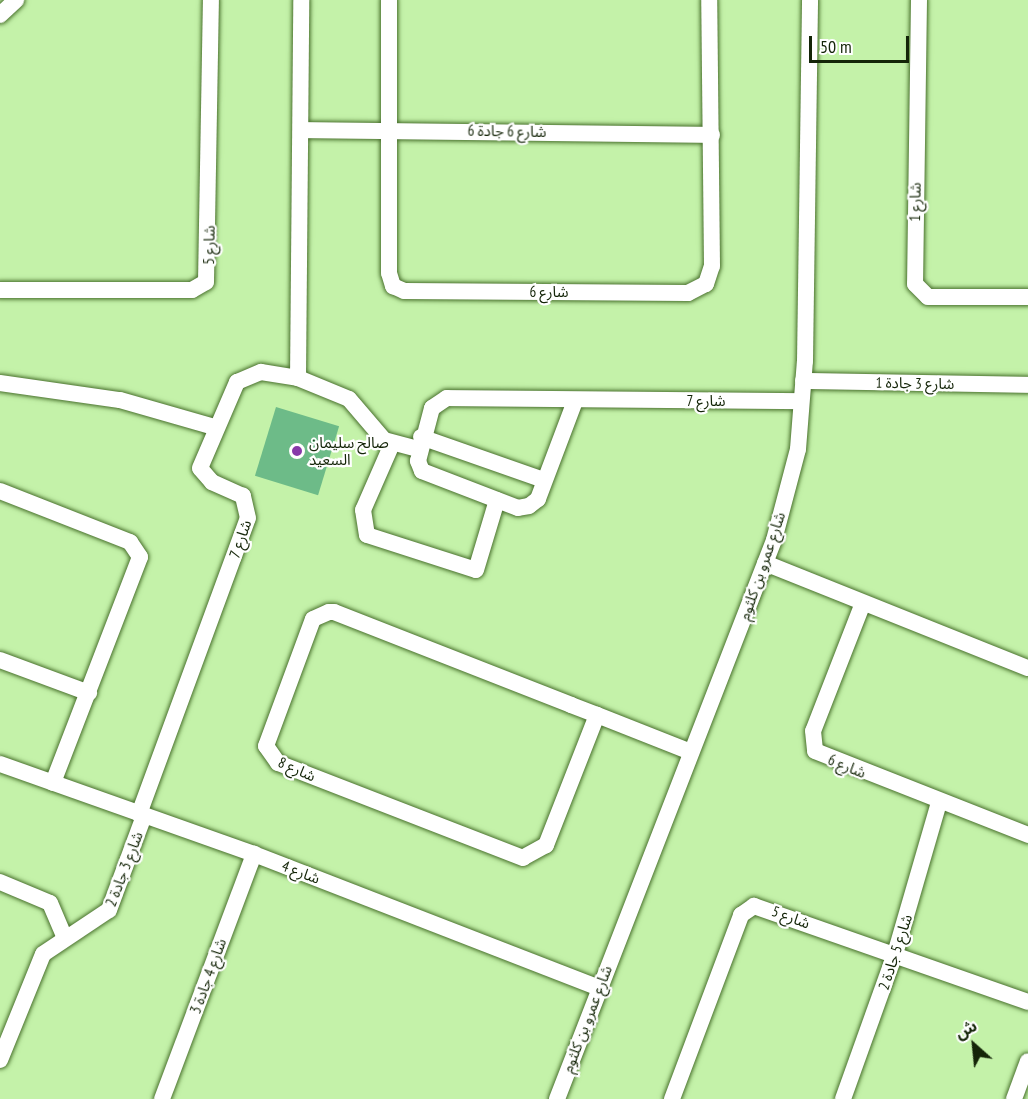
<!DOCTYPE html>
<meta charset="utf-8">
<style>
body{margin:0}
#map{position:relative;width:1028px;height:1099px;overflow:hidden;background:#c4f2a9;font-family:"PT Sans Narrow","Noto Sans Arabic",sans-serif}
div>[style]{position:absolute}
.building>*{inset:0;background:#6dbb88;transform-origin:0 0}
.roads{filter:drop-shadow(0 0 2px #49712d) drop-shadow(0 0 2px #49712d)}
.minor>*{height:16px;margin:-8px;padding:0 8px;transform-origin:8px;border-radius:8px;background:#fff}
.dots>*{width:16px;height:16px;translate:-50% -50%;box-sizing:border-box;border:3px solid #fff;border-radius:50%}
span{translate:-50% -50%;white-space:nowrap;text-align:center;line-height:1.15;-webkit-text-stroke:4.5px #fff;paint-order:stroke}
.street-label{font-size:15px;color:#142508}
.poi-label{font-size:15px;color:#142508}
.left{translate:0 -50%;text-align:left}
.north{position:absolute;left:944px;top:1015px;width:60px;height:60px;-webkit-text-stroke:4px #fff;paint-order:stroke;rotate:333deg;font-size:16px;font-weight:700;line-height:24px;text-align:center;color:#142508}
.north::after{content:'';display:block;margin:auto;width:21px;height:27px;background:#142508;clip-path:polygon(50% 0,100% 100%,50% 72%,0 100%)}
.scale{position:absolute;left:809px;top:36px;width:100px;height:27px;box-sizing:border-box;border:3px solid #142508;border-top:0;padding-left:8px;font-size:18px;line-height:21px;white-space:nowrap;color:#142508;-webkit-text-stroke:4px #fff;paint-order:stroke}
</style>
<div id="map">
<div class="building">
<i style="left:276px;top:407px;width:66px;height:72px;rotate:17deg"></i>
</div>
<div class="roads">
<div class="minor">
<i style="left:389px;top:0;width:273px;rotate:90deg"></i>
<i style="left:389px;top:273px;width:14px;rotate:73deg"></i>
<i style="left:393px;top:286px;width:12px;rotate:24deg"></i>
<i style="left:404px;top:291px;width:284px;rotate:0.4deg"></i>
<i style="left:688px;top:293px;width:20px;rotate:-27deg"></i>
<i style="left:706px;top:284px;width:19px;rotate:-72deg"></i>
<i style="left:712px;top:266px;width:266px;rotate:-90.6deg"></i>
<i style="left:919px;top:0;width:284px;rotate:90.8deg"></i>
<i style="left:915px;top:284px;width:18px;rotate:45deg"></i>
<i style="left:928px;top:297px;width:100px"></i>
<i style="left:0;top:15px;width:22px;rotate:-43deg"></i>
<i style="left:303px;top:130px;width:409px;rotate:0.7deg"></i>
<i style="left:0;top:290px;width:192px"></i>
<i style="left:192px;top:290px;width:16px;rotate:-30deg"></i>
<i style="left:206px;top:282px;width:282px;rotate:-89deg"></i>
<i style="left:298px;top:378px;width:378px;rotate:-89.5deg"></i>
<i style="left:803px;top:381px;width:225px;rotate:1deg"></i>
<i style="left:0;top:383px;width:121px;rotate:8.1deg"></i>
<i style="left:120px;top:400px;width:98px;rotate:16deg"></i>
<i style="left:575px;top:401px;width:105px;rotate:110.7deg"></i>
<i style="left:538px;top:499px;width:11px;rotate:142deg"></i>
<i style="left:529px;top:506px;width:11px;rotate:170deg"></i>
<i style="left:518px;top:508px;width:103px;rotate:-158.9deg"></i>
<i style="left:422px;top:471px;width:11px;rotate:-112deg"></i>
<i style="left:418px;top:461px;width:55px;rotate:-75.2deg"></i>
<i style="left:432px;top:408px;width:18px;rotate:-34deg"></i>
<i style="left:447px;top:398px;width:354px;rotate:0.5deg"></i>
<i style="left:421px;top:437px;width:130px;rotate:19.3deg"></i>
<i style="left:392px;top:444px;width:72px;rotate:113.7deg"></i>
<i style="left:363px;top:510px;width:25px;rotate:81deg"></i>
<i style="left:367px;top:535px;width:114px;rotate:17.8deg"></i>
<i style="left:476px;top:570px;width:73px;rotate:-73.3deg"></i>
<i style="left:0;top:491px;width:140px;rotate:21.4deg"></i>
<i style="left:130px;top:542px;width:18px;rotate:56deg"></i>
<i style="left:140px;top:557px;width:242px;rotate:111.1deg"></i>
<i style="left:765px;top:563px;width:283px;rotate:21.8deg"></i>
<i style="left:863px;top:603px;width:137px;rotate:111.3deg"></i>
<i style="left:813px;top:731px;width:20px;rotate:84deg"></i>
<i style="left:815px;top:751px;width:229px;rotate:21.5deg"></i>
<i style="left:0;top:660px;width:95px;rotate:20.3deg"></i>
<i style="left:597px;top:715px;width:140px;rotate:111.4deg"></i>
<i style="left:546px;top:845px;width:26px;rotate:151deg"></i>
<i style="left:523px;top:858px;width:263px;rotate:-158.8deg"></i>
<i style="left:278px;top:763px;width:21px;rotate:-125deg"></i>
<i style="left:266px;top:746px;width:135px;rotate:-69.7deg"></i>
<i style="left:313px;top:619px;width:17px;rotate:-24deg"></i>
<i style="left:329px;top:612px;width:5px"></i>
<i style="left:334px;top:612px;width:255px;rotate:21.4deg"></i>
<i style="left:571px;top:705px;width:28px;rotate:21deg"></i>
<i style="left:597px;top:715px;width:101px;rotate:21.5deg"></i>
<i style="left:0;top:764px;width:269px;rotate:19.5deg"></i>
<i style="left:254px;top:854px;width:370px;rotate:21.2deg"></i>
<i style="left:139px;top:814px;width:315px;rotate:-69.8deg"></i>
<i style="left:248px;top:518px;width:23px;rotate:-103deg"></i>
<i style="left:243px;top:496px;width:34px;rotate:-156deg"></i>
<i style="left:212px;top:482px;width:18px;rotate:-131deg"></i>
<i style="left:200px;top:468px;width:94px;rotate:-66.7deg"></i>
<i style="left:237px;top:382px;width:26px;rotate:-23deg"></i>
<i style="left:261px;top:372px;width:37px;rotate:9deg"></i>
<i style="left:298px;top:378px;width:55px;rotate:22.4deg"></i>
<i style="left:349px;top:399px;width:54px;rotate:49.5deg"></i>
<i style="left:384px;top:440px;width:34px;rotate:15deg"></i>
<i style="left:0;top:882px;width:54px;rotate:22.8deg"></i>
<i style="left:50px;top:903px;width:38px;rotate:67deg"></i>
<i style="left:0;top:1060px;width:114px;rotate:-67.9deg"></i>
<i style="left:43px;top:954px;width:79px;rotate:-33.7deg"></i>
<i style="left:109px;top:910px;width:100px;rotate:-69.6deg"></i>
<i style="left:162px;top:1099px;width:262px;rotate:-69.4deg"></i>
<i style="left:557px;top:1099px;width:600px;rotate:-68.78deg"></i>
<i style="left:774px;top:540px;width:94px;rotate:-75.2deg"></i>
<i style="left:798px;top:449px;width:88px;rotate:-85.5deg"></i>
<i style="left:805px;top:361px;width:361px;rotate:-89.2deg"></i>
<i style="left:672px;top:1099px;width:197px;rotate:-69.4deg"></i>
<i style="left:741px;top:915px;width:16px;rotate:-35deg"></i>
<i style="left:754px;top:906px;width:290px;rotate:19.3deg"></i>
<i style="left:843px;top:1099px;width:154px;rotate:-70.3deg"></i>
<i style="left:895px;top:954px;width:157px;rotate:-73.8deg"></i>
<i style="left:1014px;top:1099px;width:40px;rotate:-69.8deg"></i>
</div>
</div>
<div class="dots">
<i style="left:297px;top:451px;background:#8739a9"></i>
</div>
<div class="street-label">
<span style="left:507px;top:131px;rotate:1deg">شارع 6 جادة 6</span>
<span style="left:915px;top:202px;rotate:-89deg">شارع 1</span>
<span style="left:209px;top:245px;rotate:-89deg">شارع 5</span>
<span style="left:549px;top:292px">شارع 6</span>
<span style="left:915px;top:383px;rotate:1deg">شارع 3 جادة 1</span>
<span style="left:706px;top:401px">شارع 7</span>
<span style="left:240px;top:539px;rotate:-71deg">شارع 7</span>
<span style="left:762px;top:566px;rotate:-71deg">شارع عمرو بن كلثوم</span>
<span style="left:847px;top:766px;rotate:22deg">شارع 6</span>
<span style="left:297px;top:769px;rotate:24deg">شارع 8</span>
<span style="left:124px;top:869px;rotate:-69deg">شارع 3 جادة 2</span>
<span style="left:301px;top:872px;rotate:21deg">شارع 4</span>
<span style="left:791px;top:917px;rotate:20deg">شارع 5</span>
<span style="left:895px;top:952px;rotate:-72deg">شارع 5 جادة 2</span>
<span style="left:208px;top:976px;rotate:-70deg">شارع 4 جادة 3</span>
<span style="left:587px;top:1019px;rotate:-69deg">شارع عمرو بن كلثوم</span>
</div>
<div class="poi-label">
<span class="left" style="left:309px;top:451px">صالح سليمان<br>السعيد</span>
</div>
<div class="north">ش</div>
<div class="scale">50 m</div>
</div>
